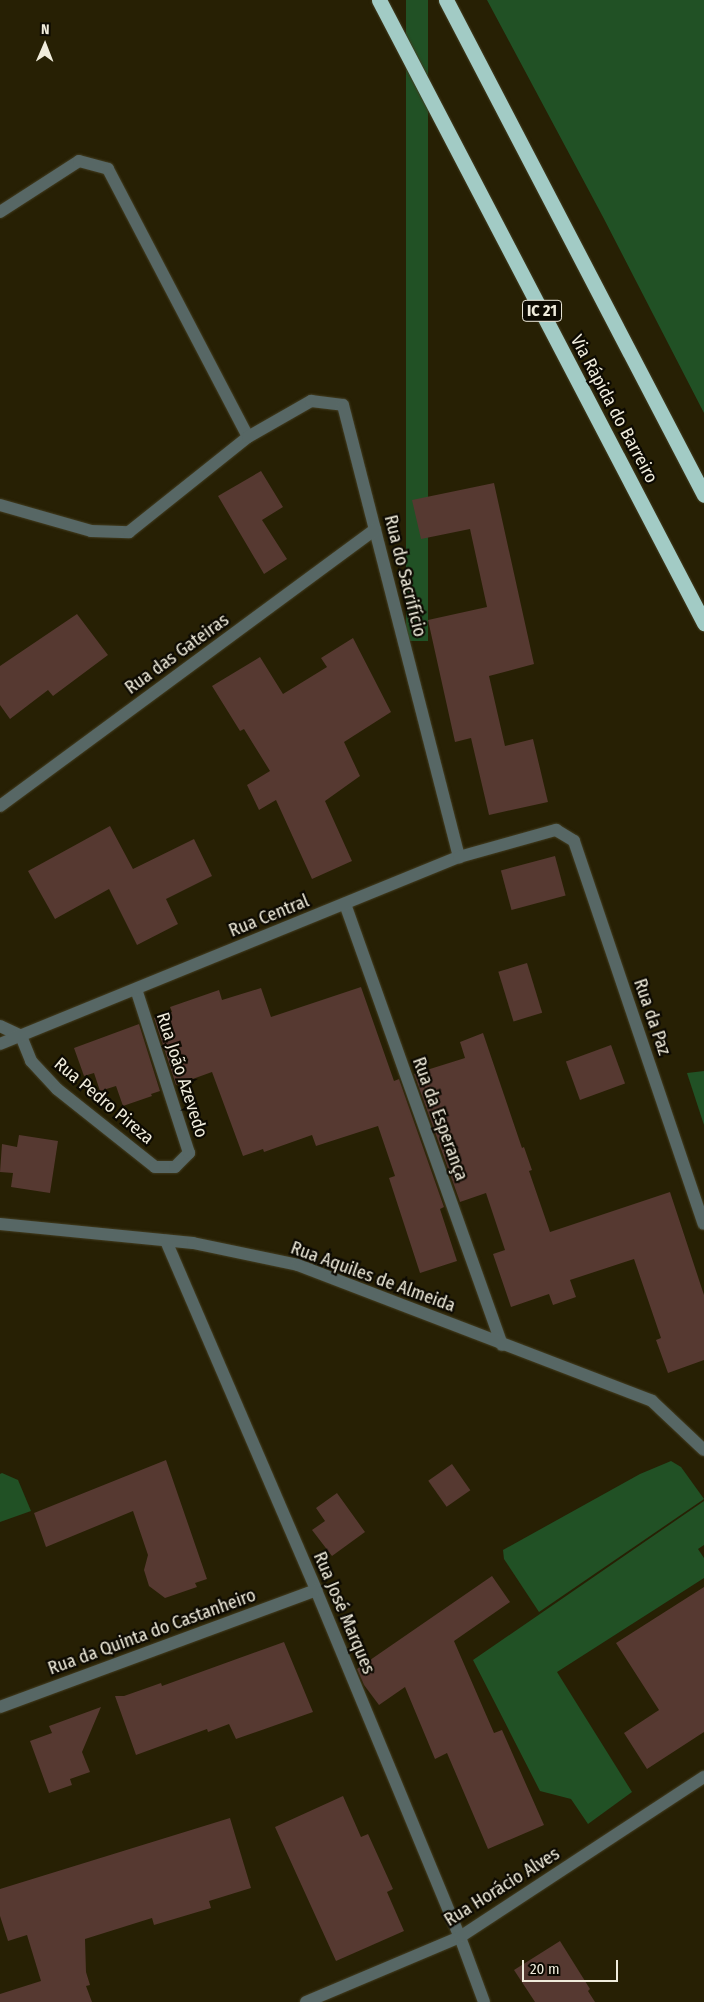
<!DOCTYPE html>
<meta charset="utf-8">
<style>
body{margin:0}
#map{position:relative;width:704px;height:2002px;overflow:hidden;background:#272004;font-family:"Fira Sans Condensed",sans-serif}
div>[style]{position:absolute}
.green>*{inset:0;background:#215125;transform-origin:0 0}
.building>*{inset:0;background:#563931;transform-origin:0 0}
.roads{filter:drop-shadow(0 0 1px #433d22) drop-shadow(0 0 1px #433d22)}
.street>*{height:12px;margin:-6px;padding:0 6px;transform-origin:6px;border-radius:6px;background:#576765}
.highway>*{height:15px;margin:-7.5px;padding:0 7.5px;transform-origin:7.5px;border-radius:7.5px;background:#a2cbc5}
span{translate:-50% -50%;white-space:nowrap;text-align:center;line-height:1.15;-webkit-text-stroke:4.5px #0d0a02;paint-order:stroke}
.shield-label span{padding:1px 4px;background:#0d0a02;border:1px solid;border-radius:4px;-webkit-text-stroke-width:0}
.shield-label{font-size:16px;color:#f0ecdc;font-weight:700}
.street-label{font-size:18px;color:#f0ecdc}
.north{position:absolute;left:20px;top:20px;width:50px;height:50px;-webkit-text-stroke:4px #0d0a02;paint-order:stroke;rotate:1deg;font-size:14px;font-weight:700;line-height:20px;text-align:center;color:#f0ecdc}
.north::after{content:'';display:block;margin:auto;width:18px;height:22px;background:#f0ecdc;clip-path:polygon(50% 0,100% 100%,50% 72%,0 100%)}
.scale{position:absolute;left:522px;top:1960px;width:96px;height:22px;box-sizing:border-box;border:2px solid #f0ecdc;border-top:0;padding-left:6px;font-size:15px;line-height:18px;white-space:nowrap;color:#f0ecdc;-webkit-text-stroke:4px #0d0a02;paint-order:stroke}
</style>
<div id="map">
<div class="green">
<i style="left:406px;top:0;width:22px;height:641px"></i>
<i style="clip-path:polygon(487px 0,704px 0,704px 413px,603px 217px)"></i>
<i style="clip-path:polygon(704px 1071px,704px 1125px,687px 1073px)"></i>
<i style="clip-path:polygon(671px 1461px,681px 1467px,704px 1499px,539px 1612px,504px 1559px,503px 1550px,640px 1474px)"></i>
<i style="clip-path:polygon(2px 1473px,18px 1480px,31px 1511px,0 1522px,0 1474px)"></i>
<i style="clip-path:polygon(704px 1501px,704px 1545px,698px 1549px,704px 1558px,704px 1578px,557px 1672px,632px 1792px,588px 1824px,571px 1799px,540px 1791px,473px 1660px)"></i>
</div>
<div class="building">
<i style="clip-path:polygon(261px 471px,283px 507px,262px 520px,287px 559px,264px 574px,218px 496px)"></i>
<i style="clip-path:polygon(494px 483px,534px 664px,489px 676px,505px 746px,533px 739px,548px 802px,489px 815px,471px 738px,455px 742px,428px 620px,487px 607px,470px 529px,421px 539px,412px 500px)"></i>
<i style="clip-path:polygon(77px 614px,108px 655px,53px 696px,48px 690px,10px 719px,0 705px,0 666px)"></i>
<i style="clip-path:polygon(353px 638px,391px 712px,344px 742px,360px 776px,325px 801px,352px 861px,312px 879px,276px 800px,259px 810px,247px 785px,270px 771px,244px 729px,240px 731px,212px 686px,260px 657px,283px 694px,327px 667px,321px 658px)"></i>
<i style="clip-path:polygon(110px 826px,133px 869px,194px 839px,212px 876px,166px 899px,178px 924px,137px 945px,109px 889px,55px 919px,28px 871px)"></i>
<i style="left:555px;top:856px;width:41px;height:56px;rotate:75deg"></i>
<i style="left:527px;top:963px;width:52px;height:30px;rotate:73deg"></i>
<i style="clip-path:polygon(361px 987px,394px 1081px,399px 1079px,444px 1207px,440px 1209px,457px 1261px,420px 1273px,389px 1178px,395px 1176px,378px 1126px,316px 1146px,312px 1135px,264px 1152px,263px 1149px,243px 1156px,212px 1072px,176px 1085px,154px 1018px,172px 1012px,170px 1007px,219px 990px,222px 1000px,261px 988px,271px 1017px)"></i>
<i style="clip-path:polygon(139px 1024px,160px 1091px,151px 1094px,152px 1096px,123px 1106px,116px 1086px,100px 1091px,94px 1073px,84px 1076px,74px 1048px)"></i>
<i style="clip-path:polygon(483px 1033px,522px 1148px,524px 1147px,532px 1170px,529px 1171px,550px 1232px,670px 1192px,704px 1295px,704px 1360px,668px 1373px,656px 1340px,661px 1338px,634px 1259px,570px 1280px,576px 1297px,553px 1305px,549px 1294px,511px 1307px,493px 1254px,505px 1250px,486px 1193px,460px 1202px,414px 1074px,465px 1058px,460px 1042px)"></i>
<i style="left:611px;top:1045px;width:41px;height:48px;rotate:70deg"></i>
<i style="clip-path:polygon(19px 1135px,58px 1141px,50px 1193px,11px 1187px,13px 1173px,0 1172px,2px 1144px,17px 1147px)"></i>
<i style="clip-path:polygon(166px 1460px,207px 1579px,195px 1583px,197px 1587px,165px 1598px,149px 1586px,144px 1570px,148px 1555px,133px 1511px,46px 1547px,34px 1513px)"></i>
<i style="left:452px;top:1464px;width:32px;height:29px;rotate:55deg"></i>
<i style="clip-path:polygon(337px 1493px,365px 1532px,332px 1556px,312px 1530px,325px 1521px,316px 1508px)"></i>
<i style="clip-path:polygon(492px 1576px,510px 1602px,454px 1641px,494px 1733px,502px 1730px,544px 1825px,488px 1849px,447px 1753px,435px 1759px,405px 1687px,379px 1705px,364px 1685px,357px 1669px)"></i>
<i style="clip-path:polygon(704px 1587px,704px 1732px,647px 1769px,624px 1733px,659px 1710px,616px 1643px)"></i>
<i style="clip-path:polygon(284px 1642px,313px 1712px,236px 1739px,229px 1724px,208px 1732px,207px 1729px,136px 1755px,115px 1696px,124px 1696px,161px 1683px,162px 1686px)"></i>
<i style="clip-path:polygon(101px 1707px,82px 1752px,90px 1772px,70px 1779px,72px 1785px,49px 1793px,30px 1741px,52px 1733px,49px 1726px)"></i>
<i style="clip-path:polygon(343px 1796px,361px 1837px,368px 1834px,393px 1889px,387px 1892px,404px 1931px,336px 1961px,275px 1827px)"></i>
<i style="clip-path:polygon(230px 1818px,251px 1888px,209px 1901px,211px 1908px,154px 1925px,152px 1918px,85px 1939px,86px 1972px,90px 1985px,86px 1986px,92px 2002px,0 2002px,0 1994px,41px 1981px,27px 1935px,8px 1941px,0 1916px,0 1889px)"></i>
<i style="clip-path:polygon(560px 1941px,590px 1989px,588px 1991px,595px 2002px,535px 2002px,514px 1970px)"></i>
</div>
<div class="roads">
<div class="street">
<i style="left:0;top:212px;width:94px;rotate:-32.8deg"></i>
<i style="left:79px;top:161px;width:30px;rotate:15deg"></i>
<i style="left:108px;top:169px;width:302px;rotate:62.4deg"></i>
<i style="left:0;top:505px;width:95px;rotate:15.9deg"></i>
<i style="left:91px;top:531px;width:38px;rotate:2deg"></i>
<i style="left:129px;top:532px;width:152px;rotate:-38.6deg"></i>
<i style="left:248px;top:437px;width:73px;rotate:-29.7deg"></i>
<i style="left:311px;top:401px;width:32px;rotate:7deg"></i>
<i style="left:343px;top:405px;width:467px;rotate:75.6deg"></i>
<i style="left:0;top:806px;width:466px;rotate:-36.4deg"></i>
<i style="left:345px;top:904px;width:468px;rotate:70.4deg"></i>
<i style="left:0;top:1026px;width:23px;rotate:25deg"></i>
<i style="left:21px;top:1036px;width:27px;rotate:68deg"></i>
<i style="left:31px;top:1061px;width:38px;rotate:47deg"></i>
<i style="left:57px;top:1089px;width:125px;rotate:38.5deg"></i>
<i style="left:155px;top:1167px;width:20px"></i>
<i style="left:175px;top:1167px;width:20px;rotate:-45deg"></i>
<i style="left:189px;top:1153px;width:172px;rotate:-107.9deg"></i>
<i style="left:0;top:1044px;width:496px;rotate:-22.2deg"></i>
<i style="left:459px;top:857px;width:101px;rotate:-15.6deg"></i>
<i style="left:556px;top:830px;width:21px;rotate:31deg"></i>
<i style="left:574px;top:841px;width:404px;rotate:71.3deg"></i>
<i style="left:0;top:1224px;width:194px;rotate:5.6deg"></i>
<i style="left:193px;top:1243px;width:107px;rotate:11.8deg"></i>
<i style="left:298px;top:1265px;width:379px;rotate:21deg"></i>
<i style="left:652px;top:1401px;width:71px;rotate:43.3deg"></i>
<i style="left:166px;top:1241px;width:380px;rotate:66.7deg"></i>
<i style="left:316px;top:1590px;width:376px;rotate:67.5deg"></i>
<i style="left:460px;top:1937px;width:69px;rotate:69.7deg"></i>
<i style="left:0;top:1707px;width:337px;rotate:-20.3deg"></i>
<i style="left:306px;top:2002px;width:167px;rotate:-22.9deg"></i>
<i style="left:460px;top:1937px;width:292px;rotate:-33.3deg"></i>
</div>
<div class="highway">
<i style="left:379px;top:0;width:703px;rotate:62.45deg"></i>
<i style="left:446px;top:0;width:558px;rotate:62.47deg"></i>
</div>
</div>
<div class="shield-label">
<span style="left:542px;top:311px">IC 21</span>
</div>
<div class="street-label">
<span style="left:614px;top:409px;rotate:62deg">Via Rápida do Barreiro</span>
<span style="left:405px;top:576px;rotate:76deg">Rua do Sacrifício</span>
<span style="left:177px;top:654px;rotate:-36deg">Rua das Gateiras</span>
<span style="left:269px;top:916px;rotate:-22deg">Rua Central</span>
<span style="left:652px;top:1017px;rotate:71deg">Rua da Paz</span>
<span style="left:182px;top:1075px;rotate:72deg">Rua João Azevedo</span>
<span style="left:104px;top:1101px;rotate:40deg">Rua Pedro Pireza</span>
<span style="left:440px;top:1119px;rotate:70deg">Rua da Esperança</span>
<span style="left:373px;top:1277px;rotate:20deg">Rua Aquiles de Almeida</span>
<span style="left:344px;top:1613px;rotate:67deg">Rua José Marques</span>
<span style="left:152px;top:1632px;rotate:-20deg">Rua da Quinta do Castanheiro</span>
<span style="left:502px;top:1887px;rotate:-32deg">Rua Horácio Alves</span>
</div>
<div class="north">N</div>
<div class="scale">20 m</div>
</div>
